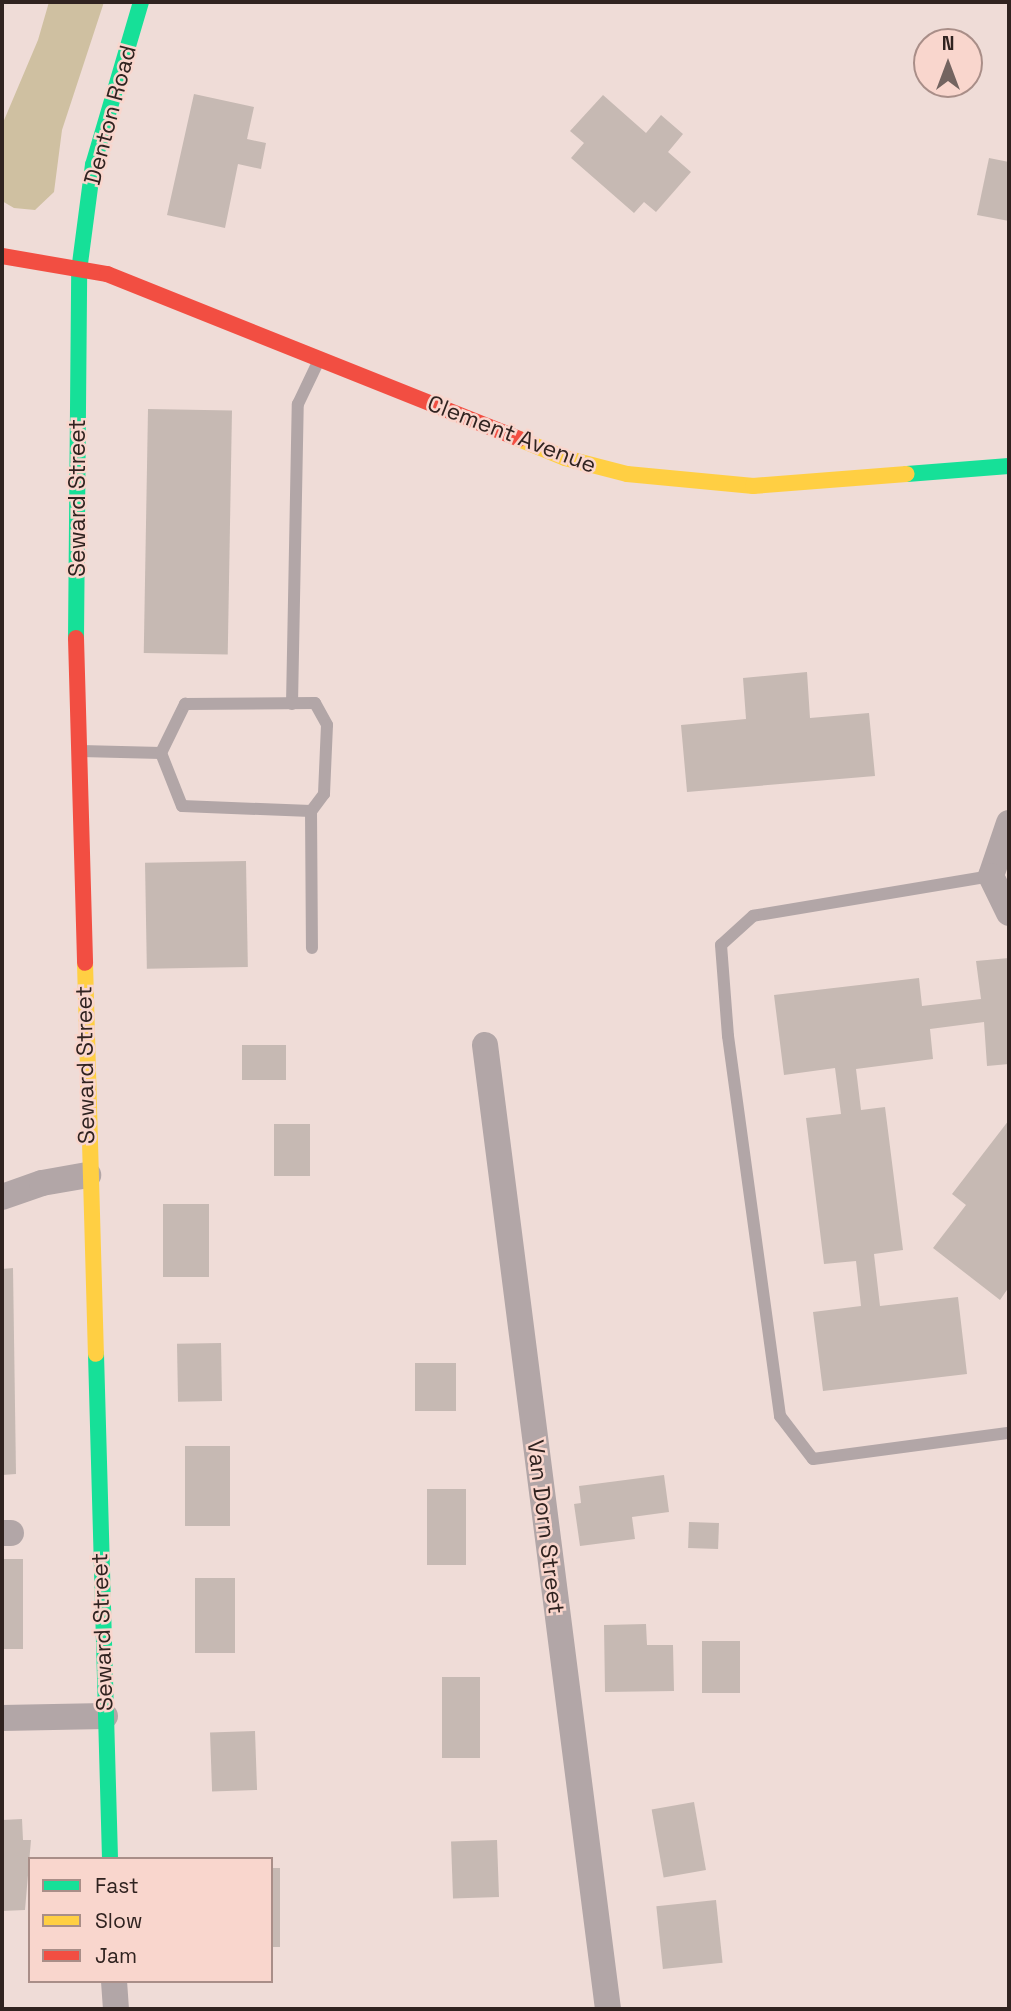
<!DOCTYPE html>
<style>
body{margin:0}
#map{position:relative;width:1011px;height:2011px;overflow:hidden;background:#efdcd7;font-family:"Space Grotesk",sans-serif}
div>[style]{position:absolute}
.forest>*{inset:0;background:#cfc0a1}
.building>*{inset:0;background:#c6b9b3;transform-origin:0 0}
.lane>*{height:12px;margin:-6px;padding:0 6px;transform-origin:6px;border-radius:6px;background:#b2a6a7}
.street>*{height:26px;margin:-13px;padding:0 13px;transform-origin:13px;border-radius:13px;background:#b2a6a7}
.fast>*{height:16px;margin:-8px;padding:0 8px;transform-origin:8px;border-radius:8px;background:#16e098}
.slow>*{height:16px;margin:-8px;padding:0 8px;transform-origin:8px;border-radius:8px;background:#ffcf43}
.jam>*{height:16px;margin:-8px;padding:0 8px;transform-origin:8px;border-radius:8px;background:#f24e42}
span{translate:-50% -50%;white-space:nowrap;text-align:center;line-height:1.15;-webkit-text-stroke:5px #f9d6cd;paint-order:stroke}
.street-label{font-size:23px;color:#302320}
.frame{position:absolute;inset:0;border:4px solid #302320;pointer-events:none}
.legend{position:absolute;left:28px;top:1857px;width:245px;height:126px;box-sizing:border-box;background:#f9d6cd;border:2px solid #a98e88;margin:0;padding:9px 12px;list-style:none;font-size:21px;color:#302320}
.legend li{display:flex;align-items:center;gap:14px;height:35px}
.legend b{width:35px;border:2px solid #a98e88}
.north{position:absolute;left:913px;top:28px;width:70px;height:70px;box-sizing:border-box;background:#f9d6cd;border:2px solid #a98e88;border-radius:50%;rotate:0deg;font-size:19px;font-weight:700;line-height:28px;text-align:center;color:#302320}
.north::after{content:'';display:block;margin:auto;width:24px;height:32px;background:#736460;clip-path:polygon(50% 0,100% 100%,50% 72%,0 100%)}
</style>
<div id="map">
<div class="forest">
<i style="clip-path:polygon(49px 2px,104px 2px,62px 130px,54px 192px,35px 210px,14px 208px,2px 201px,2px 125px,38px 40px)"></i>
</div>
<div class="building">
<i style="clip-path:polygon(194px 94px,254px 107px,247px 139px,266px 143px,261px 169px,238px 164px,225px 228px,167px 215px)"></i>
<i style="clip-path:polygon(603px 95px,646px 133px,661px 115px,683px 134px,668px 152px,691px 172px,656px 212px,644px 202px,634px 213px,571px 158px,584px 143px,570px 131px)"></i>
<i style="clip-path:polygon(989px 158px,1009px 162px,1009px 221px,977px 215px)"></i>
<i style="left:148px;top:409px;width:84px;height:244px;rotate:1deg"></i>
<i style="clip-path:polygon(807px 672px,810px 718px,869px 713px,875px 776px,687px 792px,681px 725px,746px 719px,743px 678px)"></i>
<i style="left:246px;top:861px;width:106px;height:101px;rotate:89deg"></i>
<i style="clip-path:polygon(1009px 958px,1009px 1064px,987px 1066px,984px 1022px,930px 1029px,933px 1059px,856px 1069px,861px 1110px,885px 1107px,903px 1250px,874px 1254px,880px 1306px,958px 1297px,967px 1374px,823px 1391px,813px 1312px,861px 1306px,856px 1261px,824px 1264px,806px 1118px,841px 1114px,835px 1068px,784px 1075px,774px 995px,919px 978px,922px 1006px,981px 999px,976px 961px)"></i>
<i style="left:242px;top:1045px;width:44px;height:35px"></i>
<i style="clip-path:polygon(1009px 1120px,1009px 1287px,1000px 1300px,933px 1248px,966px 1205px,952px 1194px)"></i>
<i style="left:274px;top:1124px;width:36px;height:52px"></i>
<i style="left:163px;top:1204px;width:46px;height:73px"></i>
<i style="clip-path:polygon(13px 1268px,16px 1474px,2px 1475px,2px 1269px)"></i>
<i style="left:221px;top:1343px;width:58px;height:44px;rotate:89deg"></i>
<i style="left:415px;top:1363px;width:41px;height:48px"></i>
<i style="left:185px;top:1446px;width:45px;height:80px"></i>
<i style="clip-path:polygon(664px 1475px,669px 1512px,632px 1517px,635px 1539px,580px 1546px,574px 1504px,581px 1503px,579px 1486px)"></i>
<i style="left:427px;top:1489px;width:39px;height:76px"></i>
<i style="left:689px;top:1522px;width:30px;height:26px;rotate:2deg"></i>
<i style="left:2px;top:1559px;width:21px;height:90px"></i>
<i style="left:195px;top:1578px;width:40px;height:75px"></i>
<i style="clip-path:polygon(646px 1624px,647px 1645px,673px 1645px,674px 1691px,605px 1692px,604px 1625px)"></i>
<i style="left:702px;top:1641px;width:38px;height:52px"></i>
<i style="left:442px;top:1677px;width:38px;height:81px"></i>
<i style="left:255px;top:1731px;width:59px;height:45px;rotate:88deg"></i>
<i style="left:694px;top:1802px;width:69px;height:43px;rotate:80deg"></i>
<i style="clip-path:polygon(22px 1819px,23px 1840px,31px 1840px,25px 1910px,2px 1911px,2px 1820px)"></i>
<i style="left:497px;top:1840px;width:57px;height:46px;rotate:88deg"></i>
<i style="left:271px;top:1868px;width:9px;height:79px"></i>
<i style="left:716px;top:1900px;width:63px;height:60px;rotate:84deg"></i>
</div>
<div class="lane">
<i style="left:292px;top:704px;width:300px;rotate:-88.9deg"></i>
<i style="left:298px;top:404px;width:47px;rotate:-64.5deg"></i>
<i style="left:81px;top:751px;width:80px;rotate:1.4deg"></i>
<i style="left:311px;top:811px;width:129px;rotate:-177.8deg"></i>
<i style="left:182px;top:806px;width:57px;rotate:-111.6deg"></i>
<i style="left:161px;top:753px;width:55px;rotate:-63.9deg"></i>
<i style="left:185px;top:704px;width:130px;rotate:-0.4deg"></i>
<i style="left:315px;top:703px;width:25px;rotate:61deg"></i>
<i style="left:327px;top:725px;width:69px;rotate:92.5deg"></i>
<i style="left:324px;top:794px;width:21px;rotate:127deg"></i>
<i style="left:311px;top:811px;width:137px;rotate:89.6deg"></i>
<i style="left:991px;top:876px;width:241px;rotate:170.5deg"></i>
<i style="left:753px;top:916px;width:43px;rotate:137.8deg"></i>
<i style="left:721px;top:945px;width:91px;rotate:85.6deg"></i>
<i style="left:728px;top:1036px;width:384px;rotate:82.2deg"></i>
<i style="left:780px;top:1416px;width:54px;rotate:52.5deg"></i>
<i style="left:813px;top:1459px;width:198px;rotate:-7.6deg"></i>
</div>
<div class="street">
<i style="left:1009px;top:823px;width:56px;rotate:108.8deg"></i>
<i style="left:991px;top:876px;width:41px;rotate:64.1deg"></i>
<i style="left:485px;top:1045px;width:972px;rotate:82.73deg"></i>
<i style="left:2px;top:1197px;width:42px;rotate:-19.3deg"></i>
<i style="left:42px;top:1183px;width:47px;rotate:-9.9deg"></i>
<i style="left:2px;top:1533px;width:9px"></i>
<i style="left:2px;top:1718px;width:103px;rotate:-1.1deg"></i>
<i style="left:114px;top:1981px;width:28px;rotate:86deg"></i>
</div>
<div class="fast">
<i style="left:907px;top:474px;width:102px;rotate:-4.5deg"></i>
<i style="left:76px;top:638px;width:367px;rotate:-89.5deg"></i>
<i style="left:79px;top:271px;width:107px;rotate:-82.5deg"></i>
<i style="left:93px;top:165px;width:170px;rotate:-73.6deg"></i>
<i style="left:96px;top:1354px;width:505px;rotate:88.41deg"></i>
</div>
<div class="slow">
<i style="left:519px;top:439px;width:50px;rotate:22.4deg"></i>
<i style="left:565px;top:458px;width:64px;rotate:14.5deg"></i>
<i style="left:627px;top:474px;width:127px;rotate:5.4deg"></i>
<i style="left:753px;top:486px;width:154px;rotate:-4.5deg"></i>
<i style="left:85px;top:963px;width:391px;rotate:88.4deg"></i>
</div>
<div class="jam">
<i style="left:2px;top:256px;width:107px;rotate:9.7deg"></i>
<i style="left:107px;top:274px;width:444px;rotate:21.8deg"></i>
<i style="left:76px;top:638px;width:325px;rotate:88.4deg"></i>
</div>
<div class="street-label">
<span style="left:110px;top:115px;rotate:-75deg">Denton Road</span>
<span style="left:512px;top:434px;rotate:21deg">Clement Avenue</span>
<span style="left:77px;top:498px;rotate:-90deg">Seward Street</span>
<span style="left:85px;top:1065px;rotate:-91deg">Seward Street</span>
<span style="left:546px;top:1527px;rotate:83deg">Van Dorn Street</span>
<span style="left:102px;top:1632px;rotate:-92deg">Seward Street</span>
</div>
<div class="frame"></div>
<ul class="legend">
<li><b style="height:9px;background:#16e098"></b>Fast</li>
<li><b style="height:9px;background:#ffcf43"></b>Slow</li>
<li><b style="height:9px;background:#f24e42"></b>Jam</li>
</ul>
<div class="north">N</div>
</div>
